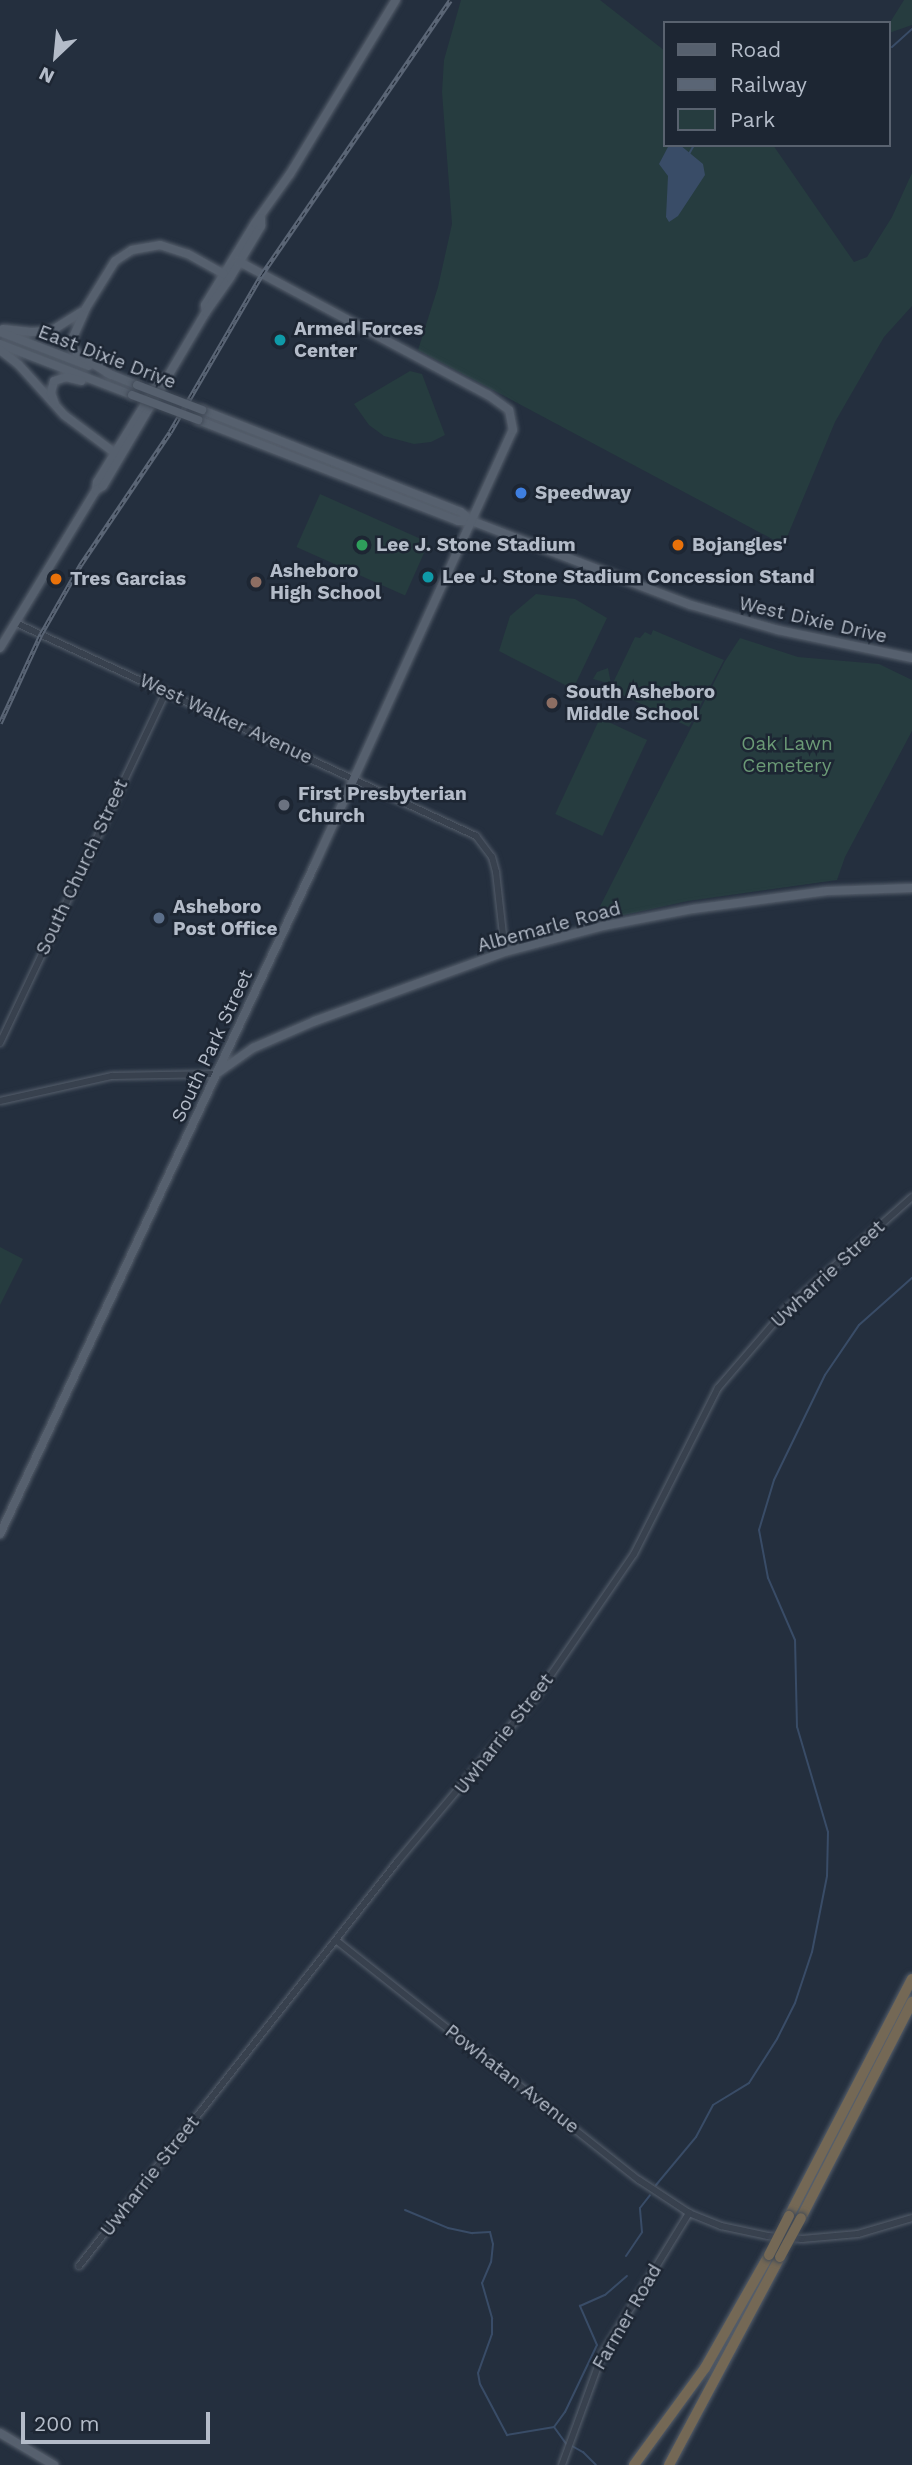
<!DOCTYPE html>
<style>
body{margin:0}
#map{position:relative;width:912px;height:2465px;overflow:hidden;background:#242f3e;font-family:"Work Sans",sans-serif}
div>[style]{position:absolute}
.green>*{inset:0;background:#263c3f;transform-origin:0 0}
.water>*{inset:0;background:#394c67}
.stream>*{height:2px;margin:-1px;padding:0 1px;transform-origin:1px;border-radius:1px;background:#394c67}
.roads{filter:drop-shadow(0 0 2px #565f6c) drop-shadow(0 0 2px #565f6c)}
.minor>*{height:6px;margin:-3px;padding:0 3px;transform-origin:3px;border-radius:3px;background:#38414e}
.major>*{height:8px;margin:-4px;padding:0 4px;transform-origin:4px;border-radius:4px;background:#56606e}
.highway>*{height:10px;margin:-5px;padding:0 5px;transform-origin:5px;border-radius:5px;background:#746855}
.rail>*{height:4.5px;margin-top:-2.25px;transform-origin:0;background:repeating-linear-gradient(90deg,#1d2633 0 5px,#5a6575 0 10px);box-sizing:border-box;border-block:2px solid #5a6575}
.bridges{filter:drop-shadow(0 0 2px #414a57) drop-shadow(0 0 2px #414a57)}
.major-bridge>*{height:8px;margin:-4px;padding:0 4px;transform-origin:4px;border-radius:4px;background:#56606e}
.highway-bridge>*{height:10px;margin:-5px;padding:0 5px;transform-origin:5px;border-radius:5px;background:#746855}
.dots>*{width:19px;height:19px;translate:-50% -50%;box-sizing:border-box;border:4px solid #1d2633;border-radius:50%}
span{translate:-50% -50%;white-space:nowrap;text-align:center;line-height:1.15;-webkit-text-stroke:5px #1d2633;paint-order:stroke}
.poi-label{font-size:19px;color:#b4bcc9;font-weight:700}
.left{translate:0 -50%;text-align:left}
.street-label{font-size:19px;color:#b4bcc9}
.park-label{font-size:19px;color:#6b9a76}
.legend{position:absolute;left:663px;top:21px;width:228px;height:126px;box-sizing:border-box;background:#1d2633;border:2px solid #59626f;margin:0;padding:9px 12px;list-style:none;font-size:21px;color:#b4bcc9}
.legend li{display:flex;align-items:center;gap:14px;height:35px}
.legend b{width:35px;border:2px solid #59626f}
.north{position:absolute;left:21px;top:21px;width:70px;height:70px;-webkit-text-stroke:5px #1d2633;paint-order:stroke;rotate:206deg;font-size:19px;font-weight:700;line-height:28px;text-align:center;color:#b4bcc9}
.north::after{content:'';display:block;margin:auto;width:24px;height:32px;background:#b4bcc9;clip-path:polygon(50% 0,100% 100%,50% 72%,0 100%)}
.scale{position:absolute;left:21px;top:2412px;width:189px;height:32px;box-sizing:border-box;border:4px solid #b4bcc9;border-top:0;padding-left:9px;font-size:21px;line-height:24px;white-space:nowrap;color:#b4bcc9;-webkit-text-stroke:5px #1d2633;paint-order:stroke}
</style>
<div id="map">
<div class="green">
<i style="clip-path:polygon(461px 0,600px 0,665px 51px,665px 145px,773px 145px,854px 262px,867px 257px,892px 217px,912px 173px,912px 306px,884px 337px,835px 422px,787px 537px,774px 540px,418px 350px,438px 287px,452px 224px,442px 92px,444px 60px)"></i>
<i style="clip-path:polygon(904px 0,912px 0,912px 25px,889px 33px,889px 24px)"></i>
<i style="clip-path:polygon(410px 371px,422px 374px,445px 435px,431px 442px,414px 444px,384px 436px,369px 425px,354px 404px)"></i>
<i style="left:320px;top:494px;width:119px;height:58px;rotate:24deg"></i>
<i style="clip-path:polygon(536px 594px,575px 599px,607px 618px,575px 685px,569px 687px,499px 651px,510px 616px)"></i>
<i style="clip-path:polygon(653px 630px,724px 660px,689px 727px,610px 689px,635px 637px,640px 638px,645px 632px,651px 635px)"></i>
<i style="clip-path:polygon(740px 638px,798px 657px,879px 664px,912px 680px,912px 731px,845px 857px,837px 880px,688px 901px,592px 922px,725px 661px)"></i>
<i style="clip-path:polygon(608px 668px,611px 684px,593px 679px,597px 672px)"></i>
<i style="left:600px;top:718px;width:52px;height:106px;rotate:25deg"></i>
<i style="clip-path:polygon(0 1247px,23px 1259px,0 1305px)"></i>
</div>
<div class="water">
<i style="clip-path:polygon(669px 145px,680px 145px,703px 164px,705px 175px,678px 216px,669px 222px,666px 217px,668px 176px,659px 164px)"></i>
</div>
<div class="stream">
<i style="left:892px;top:47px;width:27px;rotate:-42deg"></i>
<i style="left:689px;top:154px;width:10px;rotate:-61deg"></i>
<i style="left:656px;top:2185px;width:62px;rotate:-50.2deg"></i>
<i style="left:696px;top:2137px;width:36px;rotate:-62deg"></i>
<i style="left:713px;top:2105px;width:42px;rotate:-31.4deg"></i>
<i style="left:749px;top:2083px;width:52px;rotate:-57.5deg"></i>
<i style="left:777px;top:2039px;width:40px;rotate:-63.4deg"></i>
<i style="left:795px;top:2003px;width:54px;rotate:-71.6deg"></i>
<i style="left:812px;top:1952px;width:77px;rotate:-78.8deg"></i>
<i style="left:827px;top:1876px;width:44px;rotate:-88.7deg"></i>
<i style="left:828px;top:1832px;width:109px;rotate:-106.4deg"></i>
<i style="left:797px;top:1727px;width:87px;rotate:-91.3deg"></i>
<i style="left:795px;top:1640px;width:68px;rotate:-113.5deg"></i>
<i style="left:768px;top:1578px;width:49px;rotate:-100.6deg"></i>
<i style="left:759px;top:1530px;width:52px;rotate:-73.3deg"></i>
<i style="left:774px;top:1480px;width:117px;rotate:-64.1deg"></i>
<i style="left:825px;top:1375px;width:60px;rotate:-55.8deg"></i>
<i style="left:859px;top:1325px;width:71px;rotate:-41.6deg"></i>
<i style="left:405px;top:2210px;width:47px;rotate:22.7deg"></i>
<i style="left:448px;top:2228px;width:25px;rotate:12deg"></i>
<i style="left:472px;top:2233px;width:18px;rotate:-3deg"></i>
<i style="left:490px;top:2232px;width:12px;rotate:76deg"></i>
<i style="left:493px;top:2244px;width:18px;rotate:96deg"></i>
<i style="left:491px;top:2262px;width:23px;rotate:113deg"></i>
<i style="left:482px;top:2283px;width:37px;rotate:74deg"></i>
<i style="left:492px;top:2319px;width:15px;rotate:90deg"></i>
<i style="left:492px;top:2334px;width:41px;rotate:109.7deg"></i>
<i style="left:478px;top:2373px;width:11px;rotate:80deg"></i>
<i style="left:480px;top:2384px;width:58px;rotate:62.1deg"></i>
<i style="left:507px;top:2435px;width:48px;rotate:-9.7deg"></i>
<i style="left:554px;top:2427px;width:22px;rotate:54deg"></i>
<i style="left:626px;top:2256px;width:29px;rotate:-56deg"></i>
<i style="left:642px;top:2232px;width:24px;rotate:-95deg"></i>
<i style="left:640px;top:2208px;width:16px;rotate:-52deg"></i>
<i style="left:554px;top:2427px;width:19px;rotate:-54deg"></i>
<i style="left:565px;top:2412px;width:74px;rotate:-64.5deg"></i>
<i style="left:597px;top:2345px;width:43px;rotate:-113.6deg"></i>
<i style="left:580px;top:2306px;width:27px;rotate:-24deg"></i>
<i style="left:605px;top:2295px;width:29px;rotate:-41deg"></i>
<i style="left:572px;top:2446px;width:13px;rotate:29deg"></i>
<i style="left:583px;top:2452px;width:18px;rotate:45deg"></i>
</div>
<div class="roads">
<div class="minor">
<i style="left:16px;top:623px;width:507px;rotate:24.85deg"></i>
<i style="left:476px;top:836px;width:26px;rotate:53deg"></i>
<i style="left:492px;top:857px;width:16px;rotate:75deg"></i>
<i style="left:496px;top:872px;width:81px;rotate:83.6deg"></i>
<i style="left:0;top:1043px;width:388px;rotate:-64.7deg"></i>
<i style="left:0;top:1101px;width:115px;rotate:-12.6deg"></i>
<i style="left:112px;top:1076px;width:104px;rotate:-1.1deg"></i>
<i style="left:337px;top:1941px;width:385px;rotate:38.4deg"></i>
<i style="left:639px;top:2180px;width:60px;rotate:33.4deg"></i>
<i style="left:689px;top:2213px;width:35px;rotate:22deg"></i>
<i style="left:721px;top:2226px;width:48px;rotate:12deg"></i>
<i style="left:768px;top:2236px;width:34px;rotate:5deg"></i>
<i style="left:802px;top:2239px;width:56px;rotate:-5.1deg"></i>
<i style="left:858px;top:2234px;width:56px;rotate:-16.5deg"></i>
<i style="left:79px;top:2266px;width:514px;rotate:-51.79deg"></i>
<i style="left:397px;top:1862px;width:218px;rotate:-50deg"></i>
<i style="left:537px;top:1695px;width:171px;rotate:-55.5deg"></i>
<i style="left:634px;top:1554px;width:186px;rotate:-63.2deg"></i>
<i style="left:718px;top:1388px;width:104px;rotate:-49.3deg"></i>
<i style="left:786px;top:1309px;width:169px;rotate:-41.6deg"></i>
<i style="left:562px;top:2465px;width:117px;rotate:-70deg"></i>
<i style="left:602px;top:2355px;width:167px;rotate:-58.5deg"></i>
</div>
<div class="major">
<i style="left:206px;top:312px;width:7px;rotate:-98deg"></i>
<i style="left:205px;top:305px;width:96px;rotate:-58.6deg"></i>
<i style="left:255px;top:223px;width:60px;rotate:-54.5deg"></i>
<i style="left:290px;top:174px;width:204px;rotate:-58.7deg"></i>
<i style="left:3px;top:329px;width:28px;rotate:6deg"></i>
<i style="left:31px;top:332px;width:20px;rotate:-3deg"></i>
<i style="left:51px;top:331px;width:36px;rotate:-32deg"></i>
<i style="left:0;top:332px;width:95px;rotate:20.9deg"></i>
<i style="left:0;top:344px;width:142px;rotate:21.1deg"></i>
<i style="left:0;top:350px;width:24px;rotate:38deg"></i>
<i style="left:19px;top:365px;width:67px;rotate:48deg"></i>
<i style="left:64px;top:415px;width:64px;rotate:36.7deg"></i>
<i style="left:107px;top:373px;width:32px;rotate:22deg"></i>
<i style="left:111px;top:375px;width:40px;rotate:-148deg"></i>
<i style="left:77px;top:354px;width:13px;rotate:-117deg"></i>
<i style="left:71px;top:342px;width:37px;rotate:-66deg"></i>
<i style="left:86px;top:308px;width:55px;rotate:-58.3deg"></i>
<i style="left:115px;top:261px;width:20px;rotate:-33deg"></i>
<i style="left:132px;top:250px;width:28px;rotate:-10deg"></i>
<i style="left:160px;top:245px;width:29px;rotate:18deg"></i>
<i style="left:188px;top:254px;width:41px;rotate:29.1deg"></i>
<i style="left:55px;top:404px;width:12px;rotate:-110deg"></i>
<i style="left:51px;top:393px;width:12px;rotate:-76deg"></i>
<i style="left:54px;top:381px;width:13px;rotate:-18deg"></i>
<i style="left:66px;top:377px;width:16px;rotate:14deg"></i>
<i style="left:202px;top:410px;width:278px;rotate:21.5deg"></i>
<i style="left:461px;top:512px;width:14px;rotate:39deg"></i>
<i style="left:472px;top:521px;width:235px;rotate:21deg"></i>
<i style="left:691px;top:605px;width:91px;rotate:16deg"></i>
<i style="left:778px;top:630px;width:137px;rotate:11.8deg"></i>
<i style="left:198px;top:420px;width:279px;rotate:21.2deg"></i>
<i style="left:458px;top:521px;width:14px"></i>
<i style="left:96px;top:490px;width:8px;rotate:-83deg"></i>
<i style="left:97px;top:482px;width:116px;rotate:-58.4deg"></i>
<i style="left:158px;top:383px;width:9px;rotate:-36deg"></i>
<i style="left:0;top:648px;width:185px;rotate:-58.7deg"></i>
<i style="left:96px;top:490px;width:8px;rotate:-30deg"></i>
<i style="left:103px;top:486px;width:202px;rotate:-59.4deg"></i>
<i style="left:206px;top:312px;width:42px;rotate:-54.8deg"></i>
<i style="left:230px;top:278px;width:61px;rotate:-59.2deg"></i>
<i style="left:261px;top:226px;width:8px;rotate:-90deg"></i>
<i style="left:219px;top:1072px;width:42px;rotate:-35.2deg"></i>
<i style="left:253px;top:1048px;width:68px;rotate:-23.5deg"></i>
<i style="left:315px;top:1021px;width:202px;rotate:-20deg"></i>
<i style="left:505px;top:952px;width:101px;rotate:-14.9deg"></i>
<i style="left:603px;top:926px;width:92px;rotate:-10.7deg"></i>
<i style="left:693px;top:909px;width:135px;rotate:-7.7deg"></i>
<i style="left:827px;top:891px;width:85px;rotate:-2deg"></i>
<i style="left:0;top:1534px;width:740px;rotate:-64.82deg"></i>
<i style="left:315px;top:864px;width:477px;rotate:-65.5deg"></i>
<i style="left:513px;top:430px;width:20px;rotate:-101deg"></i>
<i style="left:509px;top:410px;width:26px;rotate:-144deg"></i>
<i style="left:488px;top:395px;width:284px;rotate:-151.8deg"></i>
<i style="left:0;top:2433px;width:63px;rotate:30.7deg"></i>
</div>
<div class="highway">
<i style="left:789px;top:2216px;width:267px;rotate:-62.6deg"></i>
<i style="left:801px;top:2218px;width:243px;rotate:-62.8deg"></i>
<i style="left:634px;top:2465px;width:120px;rotate:-53.8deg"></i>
<i style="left:705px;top:2368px;width:130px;rotate:-60.5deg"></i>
<i style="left:669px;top:2465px;width:236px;rotate:-61.9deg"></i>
</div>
</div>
<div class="rail">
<i style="left:0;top:723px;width:98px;rotate:-65.3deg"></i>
<i style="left:41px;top:634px;width:81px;rotate:-60.3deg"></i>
<i style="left:81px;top:564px;width:159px;rotate:-56deg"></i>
<i style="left:170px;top:432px;width:183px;rotate:-59.8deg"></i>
<i style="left:262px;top:274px;width:332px;rotate:-55.5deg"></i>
</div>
<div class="bridges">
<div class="major-bridge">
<i style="left:137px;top:385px;width:70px;rotate:21deg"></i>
<i style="left:132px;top:395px;width:71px;rotate:20.7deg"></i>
</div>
<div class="highway-bridge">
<i style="left:769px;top:2255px;width:44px;rotate:-62.9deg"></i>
<i style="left:780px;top:2257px;width:44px;rotate:-61.7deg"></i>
</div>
</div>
<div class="dots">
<i style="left:280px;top:340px;background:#0f9aa8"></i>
<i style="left:521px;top:493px;background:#3f7fe0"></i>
<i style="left:362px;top:545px;background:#2e9e5b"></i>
<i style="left:678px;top:545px;background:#e8710a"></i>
<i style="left:428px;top:577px;background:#0f9aa8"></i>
<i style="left:56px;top:579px;background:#e8710a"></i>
<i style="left:256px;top:582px;background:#8d6e63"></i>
<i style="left:552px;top:703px;background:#8d6e63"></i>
<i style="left:284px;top:805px;background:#6b7280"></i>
<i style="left:159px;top:918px;background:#5c6f8a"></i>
</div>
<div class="poi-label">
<span class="left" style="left:294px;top:340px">Armed Forces<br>Center</span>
<span class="left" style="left:535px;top:493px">Speedway</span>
<span class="left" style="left:376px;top:545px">Lee J. Stone Stadium</span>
<span class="left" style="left:692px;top:545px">Bojangles'</span>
<span class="left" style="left:270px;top:582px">Asheboro<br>High School</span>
<span class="left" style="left:442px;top:577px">Lee J. Stone Stadium Concession Stand</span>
<span class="left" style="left:70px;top:579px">Tres Garcias</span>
<span class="left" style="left:566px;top:703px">South Asheboro<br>Middle School</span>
<span class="left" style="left:298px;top:805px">First Presbyterian<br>Church</span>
<span class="left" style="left:173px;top:918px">Asheboro<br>Post Office</span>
</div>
<div class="street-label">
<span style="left:107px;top:357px;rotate:21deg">East Dixie Drive</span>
<span style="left:813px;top:620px;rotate:13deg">West Dixie Drive</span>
<span style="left:226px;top:719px;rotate:25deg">West Walker Avenue</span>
<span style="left:82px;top:867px;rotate:-65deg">South Church Street</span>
<span style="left:549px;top:927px;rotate:-15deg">Albemarle Road</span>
<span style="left:212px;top:1046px;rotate:-65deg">South Park Street</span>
<span style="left:828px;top:1274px;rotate:-43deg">Uwharrie Street</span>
<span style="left:504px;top:1734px;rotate:-52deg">Uwharrie Street</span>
<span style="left:512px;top:2079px;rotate:38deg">Powhatan Avenue</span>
<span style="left:150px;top:2176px;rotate:-52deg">Uwharrie Street</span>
<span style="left:627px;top:2317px;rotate:-60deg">Farmer Road</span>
</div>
<div class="park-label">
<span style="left:787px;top:755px">Oak Lawn<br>Cemetery</span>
</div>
<ul class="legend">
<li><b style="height:9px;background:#56606e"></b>Road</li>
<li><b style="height:9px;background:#5a6575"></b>Railway</li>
<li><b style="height:19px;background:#263c3f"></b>Park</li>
</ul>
<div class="north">N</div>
<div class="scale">200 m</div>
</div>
